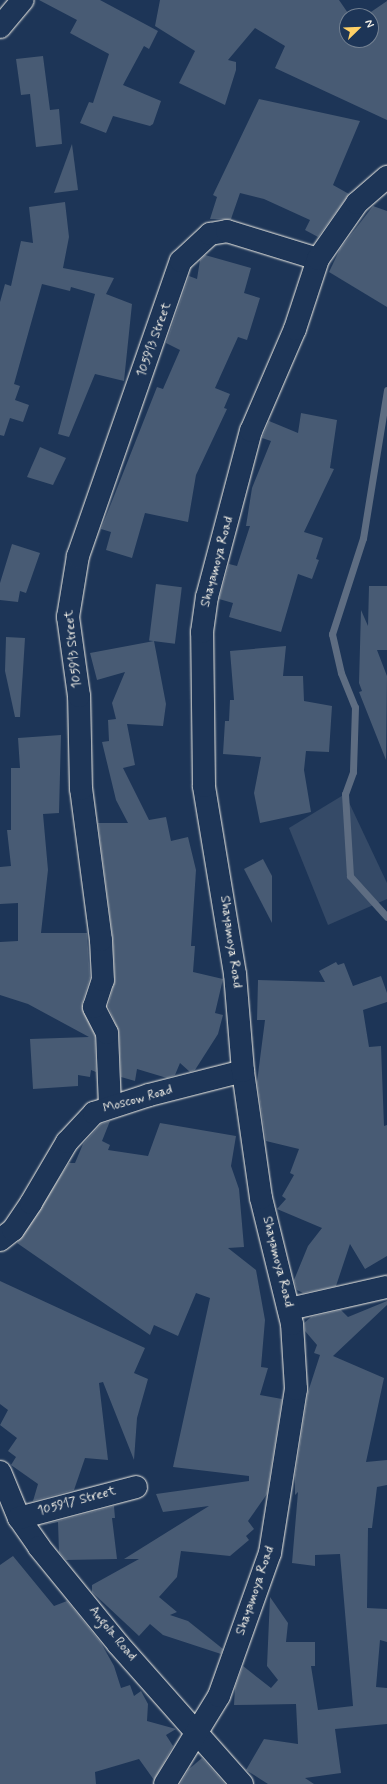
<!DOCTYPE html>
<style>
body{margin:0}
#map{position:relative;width:387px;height:1784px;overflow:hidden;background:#1d3557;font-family:Mynerve,sans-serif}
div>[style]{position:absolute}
.green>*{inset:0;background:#354a67}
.stream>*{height:7px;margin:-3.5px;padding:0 3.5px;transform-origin:3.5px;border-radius:3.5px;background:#5e6d82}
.building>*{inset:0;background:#485b74;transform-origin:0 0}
.roads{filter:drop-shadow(0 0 1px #f4f1e8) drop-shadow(0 0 1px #f4f1e8)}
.minor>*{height:22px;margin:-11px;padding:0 11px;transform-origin:11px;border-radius:11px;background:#1d3557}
span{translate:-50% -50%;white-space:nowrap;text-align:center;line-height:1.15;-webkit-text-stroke:3.5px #1d3557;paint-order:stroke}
.street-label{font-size:13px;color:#f4f1e8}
.north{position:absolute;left:339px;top:8px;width:40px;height:40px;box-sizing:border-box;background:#1d3557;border:1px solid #738091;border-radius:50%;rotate:67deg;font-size:11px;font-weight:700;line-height:16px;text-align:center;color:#f4f1e8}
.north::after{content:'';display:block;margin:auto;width:14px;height:18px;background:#ffd166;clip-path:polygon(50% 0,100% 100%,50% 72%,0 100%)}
</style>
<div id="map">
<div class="green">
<i style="clip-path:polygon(345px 794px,387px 883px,387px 899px,328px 925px,289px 828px)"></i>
</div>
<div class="stream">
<i style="left:387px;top:390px;width:150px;rotate:99.2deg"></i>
<i style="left:363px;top:538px;width:101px;rotate:107.9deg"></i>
<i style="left:332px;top:634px;width:40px;rotate:77deg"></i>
<i style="left:341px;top:673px;width:37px;rotate:68deg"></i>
<i style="left:355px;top:707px;width:65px;rotate:91.8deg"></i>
<i style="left:353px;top:772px;width:23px;rotate:110deg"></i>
<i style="left:345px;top:794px;width:82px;rotate:86.5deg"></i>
<i style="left:350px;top:876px;width:55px;rotate:47.9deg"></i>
</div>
<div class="building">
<i style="clip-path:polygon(39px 0,100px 0,158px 31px,149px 49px,144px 46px,123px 85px,161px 101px,153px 124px,150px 126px,113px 116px,106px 133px,80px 123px,89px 102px,93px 103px,109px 54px,70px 33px,77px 20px)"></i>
<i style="clip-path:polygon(160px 0,339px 0,350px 16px,347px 40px,371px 40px,371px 16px,365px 16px,387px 1px,387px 120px,275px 68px,285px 46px,255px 28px,228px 60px,236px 62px,236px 70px,225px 105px,179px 83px,195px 51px,155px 26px)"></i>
<i style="clip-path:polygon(43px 56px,50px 110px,59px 109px,62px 144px,36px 147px,30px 94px,21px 95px,16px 59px)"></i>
<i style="clip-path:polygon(259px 99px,360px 121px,333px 185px,349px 194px,318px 237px,305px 230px,310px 220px,264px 199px,240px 193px,231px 219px,210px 219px,217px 197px,213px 195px)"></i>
<i style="clip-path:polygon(72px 144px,78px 190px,54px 193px)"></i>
<i style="clip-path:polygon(65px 202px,69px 237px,63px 268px,114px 278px,106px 294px,132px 304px,124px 381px,95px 374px,69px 437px,58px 434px,95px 294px,71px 287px,70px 291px,42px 284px,14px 384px,20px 386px,15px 400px,29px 405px,23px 422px,10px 418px,4px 436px,0 435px,0 302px,5px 284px,11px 286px,21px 241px,33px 243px,29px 207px)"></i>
<i style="clip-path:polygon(373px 206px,387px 211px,387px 307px,329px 272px,340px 249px)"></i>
<i style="clip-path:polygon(205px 255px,251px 268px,244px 293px,260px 298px,247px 340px,238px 337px,215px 388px,230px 394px,224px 408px,227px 409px,196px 475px,188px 522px,145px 513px,132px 558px,106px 550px,111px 532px,101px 529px,157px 387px,163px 389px,180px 350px,166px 343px,189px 276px,197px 279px,200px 260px)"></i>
<i style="clip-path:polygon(301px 413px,337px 420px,330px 468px,334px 469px,304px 532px,323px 538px,316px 559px,319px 560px,312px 579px,298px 574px,281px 632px,229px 617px,233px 603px,219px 599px,229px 564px,237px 566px,250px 526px,246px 526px,252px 488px,271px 441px,262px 438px,269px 421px,298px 433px)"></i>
<i style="clip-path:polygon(40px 447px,66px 458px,53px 485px,27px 477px)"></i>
<i style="clip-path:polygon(12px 544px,40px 553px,26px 593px,20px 591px,18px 602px,0 600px,0 583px)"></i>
<i style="left:156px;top:584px;width:26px;height:57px;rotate:7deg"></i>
<i style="clip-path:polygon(369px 586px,387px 586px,387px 650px,377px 650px,387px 676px,386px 760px,359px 692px,362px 691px,359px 683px,361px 610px,368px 626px)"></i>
<i style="clip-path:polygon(6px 637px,25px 638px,20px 717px,15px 717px,5px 671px)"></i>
<i style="clip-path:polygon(154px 641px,166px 704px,163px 726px,127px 724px,135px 765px,123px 768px,149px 820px,166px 817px,171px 841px,188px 837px,196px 870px,191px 946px,195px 946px,193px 972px,223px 979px,215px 1013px,223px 1015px,218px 1034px,195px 1070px,190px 1072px,180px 1063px,175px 1075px,167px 1078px,137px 1069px,135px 1081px,121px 1077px,119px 1032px,108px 1006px,115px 980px,113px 939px,98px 823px,128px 823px,116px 800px,102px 742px,109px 741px,108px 720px,116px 719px,112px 703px,125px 672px,97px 680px,90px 653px)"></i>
<i style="clip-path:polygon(286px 646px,283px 676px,303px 676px,304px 701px,332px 706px,329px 752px,306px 751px,304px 770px,311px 812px,260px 823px,254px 793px,261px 757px,223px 754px,225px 721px,229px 721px,230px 700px,234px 700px,230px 651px)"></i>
<i style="clip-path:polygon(61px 735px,59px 813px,43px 814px,48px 870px,41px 933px,87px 933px,90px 978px,82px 1004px,95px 1036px,96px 1072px,91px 1070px,90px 1077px,78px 1075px,78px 1086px,33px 1089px,30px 1039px,89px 1037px,28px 1004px,0 995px,0 942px,18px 941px,18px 903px,0 904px,0 867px,11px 866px,7px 830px,11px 830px,11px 768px,20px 768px,18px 738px)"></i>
<i style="clip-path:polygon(263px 859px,272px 876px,272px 923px,244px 869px)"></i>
<i style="clip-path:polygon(336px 962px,338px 965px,344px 963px,353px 986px,381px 976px,387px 993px,387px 1002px,363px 1010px,369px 1047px,381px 1046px,384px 1126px,387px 1125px,387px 1256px,365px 1269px,350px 1244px,336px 1286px,303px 1293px,297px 1290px,294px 1280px,308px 1246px,322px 1228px,277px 1209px,286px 1199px,282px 1196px,294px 1175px,290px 1173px,299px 1149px,266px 1141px,257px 1082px,265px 1020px,257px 1020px,258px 980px,325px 982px,319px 971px)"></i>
<i style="clip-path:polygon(110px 1121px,102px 1141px,110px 1145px,108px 1150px,148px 1156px,160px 1123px,236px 1136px,231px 1166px,239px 1189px,244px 1247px,228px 1248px,256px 1270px,265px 1320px,261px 1367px,268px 1368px,260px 1395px,282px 1399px,267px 1494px,248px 1521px,254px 1529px,246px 1536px,249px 1540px,230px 1556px,181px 1551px,177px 1577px,159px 1597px,177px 1612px,170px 1615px,188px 1621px,223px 1649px,221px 1654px,163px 1635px,150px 1624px,139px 1636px,92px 1592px,92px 1585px,139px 1559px,124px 1559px,209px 1506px,163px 1512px,156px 1494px,249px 1481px,249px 1476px,173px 1467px,210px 1298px,196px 1293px,178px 1336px,154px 1325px,150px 1335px,17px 1243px,69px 1163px,75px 1163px,83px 1144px,101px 1124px)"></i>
<i style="clip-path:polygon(0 1281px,145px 1348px,134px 1373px,148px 1379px,137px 1418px,134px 1460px,103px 1382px,99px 1383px,108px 1460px,85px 1458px,74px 1490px,33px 1501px,38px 1484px,11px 1465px,16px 1457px,8px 1451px,17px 1438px,0 1425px,8px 1410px,0 1404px)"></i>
<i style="clip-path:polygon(387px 1301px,387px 1305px,333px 1356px,384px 1378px,366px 1462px,387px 1460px,387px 1485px,377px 1487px,372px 1528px,368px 1528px,367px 1608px,387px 1609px,387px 1642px,380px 1640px,376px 1687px,387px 1688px,387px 1724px,335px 1729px,341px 1773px,305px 1778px,314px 1784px,268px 1784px,246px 1770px,264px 1739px,298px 1744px,296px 1704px,234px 1705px,235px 1687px,243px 1666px,271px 1688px,278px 1680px,267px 1666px,270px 1597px,288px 1623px,286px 1642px,315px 1642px,315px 1666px,311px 1666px,318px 1710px,353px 1706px,340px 1554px,315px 1555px,315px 1566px,292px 1563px,298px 1492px,295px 1495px,295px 1475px,308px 1392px,320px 1355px,314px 1353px,317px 1345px,305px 1331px,304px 1323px,311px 1317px,341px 1310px,348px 1317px)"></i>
<i style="clip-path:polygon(114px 1506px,115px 1518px,112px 1518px,117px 1559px,66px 1560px,59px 1552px,58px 1522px,39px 1526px)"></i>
<i style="clip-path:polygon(13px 1556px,54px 1606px,67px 1601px,101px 1643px,114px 1666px,121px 1688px,130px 1685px,134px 1696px,141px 1691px,148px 1704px,147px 1721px,176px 1729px,166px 1735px,173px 1746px,154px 1780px,139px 1759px,95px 1772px,96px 1784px,0 1784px,0 1565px)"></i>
<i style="clip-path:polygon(202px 1758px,225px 1784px,180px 1784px,189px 1769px)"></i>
</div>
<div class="roads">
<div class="minor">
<i style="left:0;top:27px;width:35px;rotate:-50deg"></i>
<i style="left:110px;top:1107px;width:74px;rotate:-92.3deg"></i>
<i style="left:107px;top:1033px;width:29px;rotate:-117deg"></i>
<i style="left:94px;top:1007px;width:28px;rotate:-72deg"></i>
<i style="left:103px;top:980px;width:40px;rotate:-92.9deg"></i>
<i style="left:101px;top:940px;width:152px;rotate:-97.5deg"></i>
<i style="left:81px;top:789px;width:93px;rotate:-91.2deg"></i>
<i style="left:79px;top:696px;width:80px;rotate:-97.9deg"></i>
<i style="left:68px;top:617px;width:62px;rotate:-80.7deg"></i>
<i style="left:78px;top:556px;width:312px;rotate:-70.8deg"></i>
<i style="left:181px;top:261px;width:40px;rotate:-43deg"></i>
<i style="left:210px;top:234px;width:17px;rotate:-10deg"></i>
<i style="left:227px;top:231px;width:95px;rotate:17.1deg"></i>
<i style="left:0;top:1240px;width:16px;rotate:-38deg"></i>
<i style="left:13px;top:1230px;width:32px;rotate:-56deg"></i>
<i style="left:31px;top:1203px;width:71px;rotate:-59.5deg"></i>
<i style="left:67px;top:1142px;width:40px;rotate:-47deg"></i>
<i style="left:94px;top:1113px;width:58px;rotate:-18.1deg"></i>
<i style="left:149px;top:1095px;width:97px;rotate:-14.3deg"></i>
<i style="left:289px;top:1309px;width:100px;rotate:-12.7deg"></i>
<i style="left:0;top:1472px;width:50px;rotate:67.6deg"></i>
<i style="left:19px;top:1518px;width:35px;rotate:55deg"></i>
<i style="left:39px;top:1547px;width:125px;rotate:50.8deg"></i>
<i style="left:118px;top:1644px;width:187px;rotate:48.5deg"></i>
<i style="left:19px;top:1518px;width:121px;rotate:-14.8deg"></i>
<i style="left:165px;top:1784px;width:103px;rotate:-58.5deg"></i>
<i style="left:219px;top:1696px;width:152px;rotate:-70.4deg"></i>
<i style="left:270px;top:1553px;width:166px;rotate:-81deg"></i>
<i style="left:296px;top:1389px;width:65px;rotate:-93.5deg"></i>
<i style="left:292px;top:1324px;width:130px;rotate:-103.8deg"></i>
<i style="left:261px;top:1198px;width:128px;rotate:-98.1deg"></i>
<i style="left:243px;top:1071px;width:97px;rotate:-94.7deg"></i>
<i style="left:235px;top:974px;width:191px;rotate:-99.4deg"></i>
<i style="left:204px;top:786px;width:154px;rotate:-90.7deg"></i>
<i style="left:202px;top:632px;width:35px;rotate:-82deg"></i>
<i style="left:207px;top:597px;width:172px;rotate:-75.2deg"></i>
<i style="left:251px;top:431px;width:111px;rotate:-66.7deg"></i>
<i style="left:295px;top:329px;width:74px;rotate:-71.8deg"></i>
<i style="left:318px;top:259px;width:68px;rotate:-55.1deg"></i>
<i style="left:357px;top:203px;width:40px;rotate:-41deg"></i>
</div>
</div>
<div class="street-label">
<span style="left:155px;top:340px;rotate:-70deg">105913 Street</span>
<span style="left:218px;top:562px;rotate:-75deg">Shayamoya Road</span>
<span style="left:74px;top:649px;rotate:-96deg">105913 Street</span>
<span style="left:230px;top:942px;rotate:82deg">Shayamoya Road</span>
<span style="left:138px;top:1100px;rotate:-16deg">Moscow Road</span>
<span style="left:277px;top:1262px;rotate:76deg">Shayamoya Road</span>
<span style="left:77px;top:1502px;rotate:-15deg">105917 Street</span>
<span style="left:256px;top:1591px;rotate:-71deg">Shayamoya Road</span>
<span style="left:112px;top:1634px;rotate:51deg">Angola Road</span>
</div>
<div class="north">N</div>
</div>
